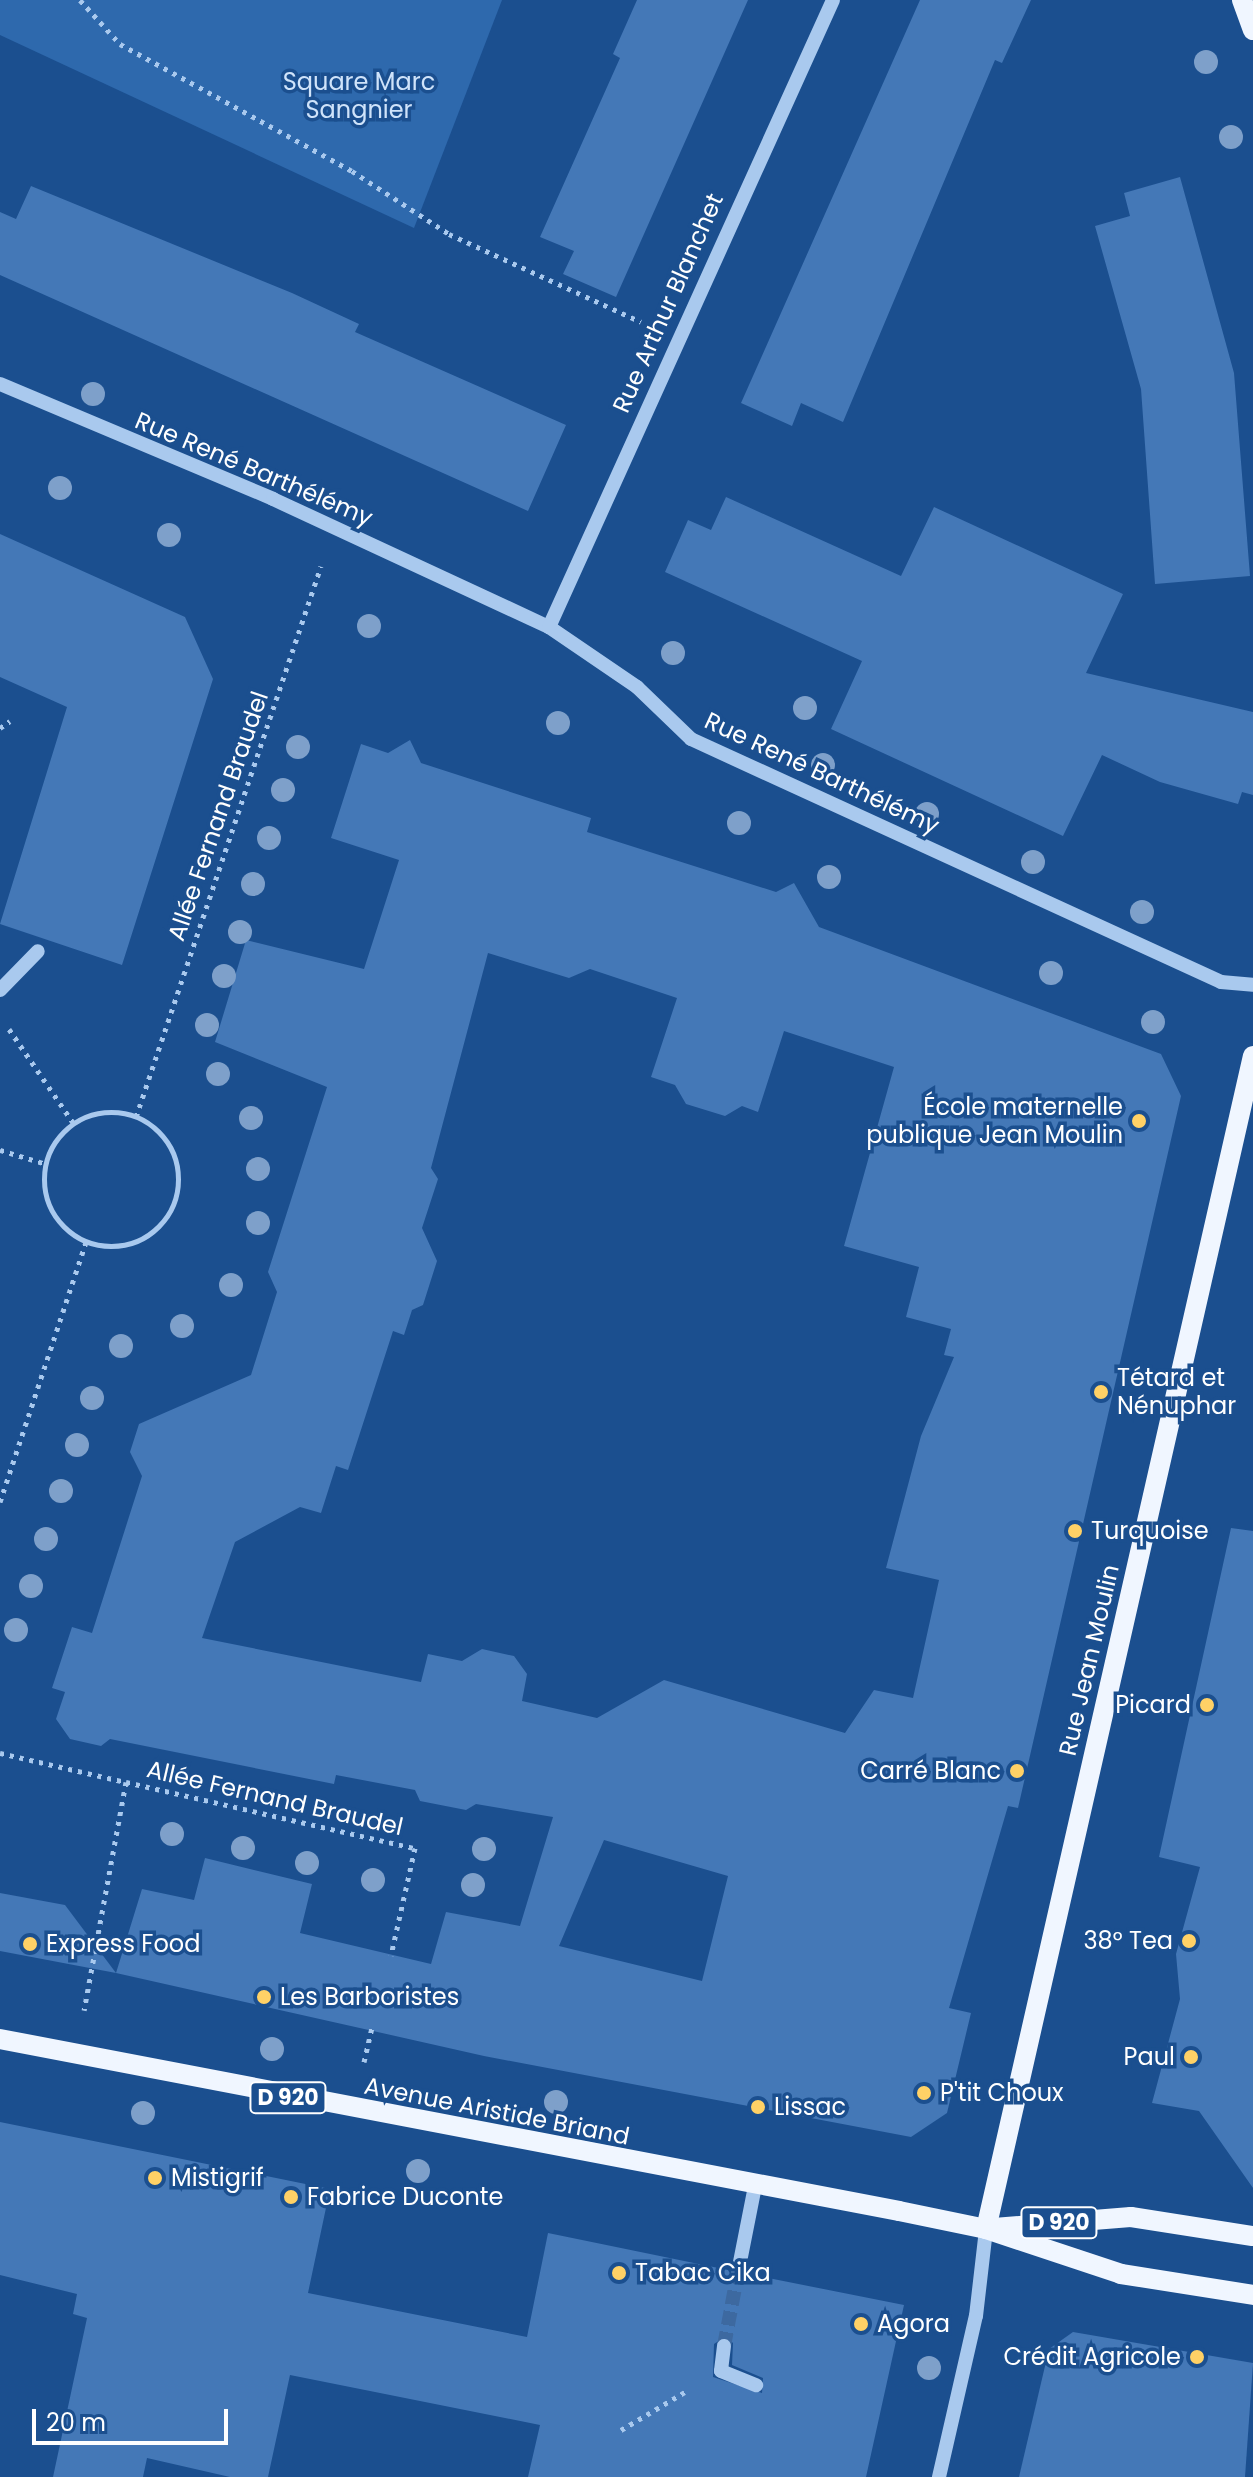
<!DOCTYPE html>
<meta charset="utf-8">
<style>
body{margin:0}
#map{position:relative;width:1253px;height:2477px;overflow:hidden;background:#1b4f8f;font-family:Poppins,sans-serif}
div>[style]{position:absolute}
.green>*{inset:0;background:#2e69ad}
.building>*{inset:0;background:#4478b7}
.minor-tunnel>*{height:14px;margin-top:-7px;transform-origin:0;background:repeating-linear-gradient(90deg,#3d69a0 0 14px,transparent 0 21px)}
.path>*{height:5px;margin-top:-2.5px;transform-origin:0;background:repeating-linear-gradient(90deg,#a9c9ee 0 4px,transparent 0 10px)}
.path>.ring{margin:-2.5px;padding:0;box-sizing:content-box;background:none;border:5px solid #a9c9ee;border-radius:50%}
.minor>*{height:14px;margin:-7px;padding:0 7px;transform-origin:7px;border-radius:7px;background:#a9c9ee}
.major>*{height:20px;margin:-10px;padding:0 10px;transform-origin:10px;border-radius:10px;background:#f0f6ff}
.trees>*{width:24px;height:24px;margin:-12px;border-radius:50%;background:#7ea0ca}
.dots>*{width:22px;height:22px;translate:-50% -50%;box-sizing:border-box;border:4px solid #1b4f8f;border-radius:50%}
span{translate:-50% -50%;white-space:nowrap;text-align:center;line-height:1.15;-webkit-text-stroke:7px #1b4f8f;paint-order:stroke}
.shield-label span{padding:2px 6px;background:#1b4f8f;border:2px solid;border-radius:6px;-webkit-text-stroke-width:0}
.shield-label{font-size:22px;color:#fff;font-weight:700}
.park-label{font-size:24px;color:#cfe3fa}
.street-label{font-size:24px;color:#fff}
.poi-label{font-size:24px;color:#fff}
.right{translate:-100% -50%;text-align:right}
.left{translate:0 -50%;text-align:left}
.scale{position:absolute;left:32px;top:2409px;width:196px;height:36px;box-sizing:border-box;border:4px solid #fff;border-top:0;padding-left:10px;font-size:24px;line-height:28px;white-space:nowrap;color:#fff;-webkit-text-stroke:6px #1b4f8f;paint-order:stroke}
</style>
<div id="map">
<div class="green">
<i style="clip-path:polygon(0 0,502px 0,414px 228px,0 35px)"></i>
</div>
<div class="building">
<i style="clip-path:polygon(637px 0,748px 0,616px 297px,563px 274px,574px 251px,540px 237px,620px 58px,613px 54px)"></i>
<i style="clip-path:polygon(920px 0,1031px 0,1002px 63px,995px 60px,843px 422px,801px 403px,792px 426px,741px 403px)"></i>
<i style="clip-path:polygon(1180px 177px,1234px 373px,1250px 576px,1155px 584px,1141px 389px,1095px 226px,1130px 216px,1124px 193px)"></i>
<i style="clip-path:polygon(31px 186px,292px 293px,359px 324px,355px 332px,566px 425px,528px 511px,0 275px,0 212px,16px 219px)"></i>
<i style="clip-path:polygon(726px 497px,901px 576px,934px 507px,1123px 594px,1086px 673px,1253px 712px,1253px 795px,1242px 792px,1238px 804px,1160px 782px,1102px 755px,1063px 836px,831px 729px,862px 661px,665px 572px,688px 520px,711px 530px)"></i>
<i style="clip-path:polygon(0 534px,185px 617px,213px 679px,122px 965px,0 924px,67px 707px,0 677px)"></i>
<i style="clip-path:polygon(evenodd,410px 740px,421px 763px,591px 818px,587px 832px,776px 892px,794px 883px,819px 927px,1161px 1054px,1181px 1096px,1018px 1808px,1008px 1806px,949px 2008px,971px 2013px,947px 2113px,911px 2137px,484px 2056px,116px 1973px,142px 1889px,194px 1900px,205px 1858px,312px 1884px,300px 1933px,431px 1964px,446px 1912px,520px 1926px,553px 1817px,476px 1804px,466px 1810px,420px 1801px,415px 1790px,336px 1775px,334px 1784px,110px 1739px,101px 1746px,70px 1739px,56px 1719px,65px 1692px,52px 1688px,72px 1627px,92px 1633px,142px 1476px,130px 1452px,139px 1424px,251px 1375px,277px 1292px,268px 1272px,327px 1087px,215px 1042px,246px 940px,364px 969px,399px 860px,331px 838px,361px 744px,388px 753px,410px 740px,488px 953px,569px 978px,590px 969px,677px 998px,651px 1077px,675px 1085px,686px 1104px,725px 1116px,742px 1106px,758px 1112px,784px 1031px,894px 1067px,844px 1246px,919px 1267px,906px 1317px,951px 1329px,944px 1355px,954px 1357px,921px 1436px,886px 1568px,939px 1580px,913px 1698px,874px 1690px,845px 1733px,664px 1680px,597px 1718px,522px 1701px,527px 1674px,514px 1656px,482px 1649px,462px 1661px,428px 1654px,421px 1682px,202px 1638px,235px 1542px,300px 1507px,321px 1513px,336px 1466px,348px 1470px,393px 1331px,404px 1335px,412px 1310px,423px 1305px,437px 1261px,422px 1228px,438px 1179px,431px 1168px,488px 953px,410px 740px,604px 1840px,728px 1876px,702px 1981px,559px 1946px,604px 1840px)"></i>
<i style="clip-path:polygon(1231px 1528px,1253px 1531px,1253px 2188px,1199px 2111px,1152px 2103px,1180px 1999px,1176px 1954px,1200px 1867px,1159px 1857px)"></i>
<i style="clip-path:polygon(0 1893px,65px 1905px,116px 1973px,0 1951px)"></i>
<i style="clip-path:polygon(evenodd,0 2122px,330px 2189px,308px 2293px,527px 2337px,548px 2233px,728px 2270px,735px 2282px,748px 2274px,904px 2305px,866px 2477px,528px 2477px,540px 2425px,290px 2375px,268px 2477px,230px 2477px,147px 2458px,143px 2477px,53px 2477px,87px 2318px,73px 2314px,77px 2294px,0 2275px,0 2122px,726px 2336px,733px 2343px,732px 2365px,763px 2378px,762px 2393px,713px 2377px,714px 2344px,726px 2336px)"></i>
<i style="clip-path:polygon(1073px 2332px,1253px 2363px,1245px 2477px,1019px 2477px,1049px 2349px)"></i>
</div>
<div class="minor-tunnel">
<i style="left:724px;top:2346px;width:75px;rotate:-79.3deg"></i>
</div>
<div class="path">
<i style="left:80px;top:0;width:59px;rotate:47.7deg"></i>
<i style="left:120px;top:44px;width:264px;rotate:28.7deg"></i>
<i style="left:352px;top:171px;width:116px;rotate:33deg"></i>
<i style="left:449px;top:234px;width:211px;rotate:24.6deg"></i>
<i style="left:0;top:728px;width:12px;rotate:-35deg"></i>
<i style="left:9px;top:1029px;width:115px;rotate:55.6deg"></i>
<i class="ring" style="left:44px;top:1112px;width:129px;height:129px"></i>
<i style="left:136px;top:1117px;width:581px;rotate:-71.44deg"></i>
<i style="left:0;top:1150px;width:48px;rotate:16.9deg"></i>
<i style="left:0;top:1502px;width:274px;rotate:-71.7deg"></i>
<i style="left:0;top:1753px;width:129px;rotate:13deg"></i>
<i style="left:126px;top:1782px;width:232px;rotate:100.4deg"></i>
<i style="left:126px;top:1782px;width:296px;rotate:12.9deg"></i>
<i style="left:415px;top:1848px;width:110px;rotate:102.6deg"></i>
<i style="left:364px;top:2062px;width:35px;rotate:-77deg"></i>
<i style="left:621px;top:2430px;width:74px;rotate:-30.7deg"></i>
</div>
<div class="minor">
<i style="left:0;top:384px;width:296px;rotate:22.8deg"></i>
<i style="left:273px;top:499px;width:304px;rotate:24.9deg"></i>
<i style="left:549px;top:627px;width:107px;rotate:34.3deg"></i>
<i style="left:637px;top:687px;width:75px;rotate:43.9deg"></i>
<i style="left:691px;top:739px;width:583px;rotate:24.63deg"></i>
<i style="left:1221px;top:982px;width:32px;rotate:5deg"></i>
<i style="left:549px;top:627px;width:688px;rotate:-65.63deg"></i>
<i style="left:0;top:990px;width:54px;rotate:-45.7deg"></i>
<i style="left:738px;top:2272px;width:88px;rotate:-78.8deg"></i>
<i style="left:724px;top:2346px;width:25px;rotate:97deg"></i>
<i style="left:721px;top:2371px;width:38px;rotate:22deg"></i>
<i style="left:939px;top:2477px;width:165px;rotate:-77.1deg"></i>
<i style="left:976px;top:2316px;width:88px;rotate:-83.4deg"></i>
</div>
<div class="major">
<i style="left:1242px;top:0;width:32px;rotate:70deg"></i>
<i style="left:0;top:2039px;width:915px;rotate:10.83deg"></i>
<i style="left:899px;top:2211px;width:89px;rotate:11.7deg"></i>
<i style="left:986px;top:2229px;width:142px;rotate:18.4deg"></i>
<i style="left:1121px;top:2274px;width:134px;rotate:9deg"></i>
<i style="left:994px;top:2228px;width:137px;rotate:-4.6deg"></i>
<i style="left:1131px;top:2217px;width:123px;rotate:8.9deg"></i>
<i style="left:986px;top:2229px;width:1203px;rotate:-77.18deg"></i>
</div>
<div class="trees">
<i style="left:1206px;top:62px"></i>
<i style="left:1231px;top:137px"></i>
<i style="left:93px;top:394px"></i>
<i style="left:60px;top:488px"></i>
<i style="left:169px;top:535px"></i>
<i style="left:369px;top:626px"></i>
<i style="left:673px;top:653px"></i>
<i style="left:805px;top:708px"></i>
<i style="left:558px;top:723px"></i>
<i style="left:298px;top:747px"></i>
<i style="left:823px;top:765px"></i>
<i style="left:283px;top:790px"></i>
<i style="left:927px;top:814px"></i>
<i style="left:739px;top:823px"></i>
<i style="left:269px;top:838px"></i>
<i style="left:1033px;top:862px"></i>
<i style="left:829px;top:877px"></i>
<i style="left:253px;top:884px"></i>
<i style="left:1142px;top:912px"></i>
<i style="left:240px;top:932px"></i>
<i style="left:1051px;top:973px"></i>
<i style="left:224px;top:976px"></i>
<i style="left:1153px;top:1022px"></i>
<i style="left:207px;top:1025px"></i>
<i style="left:218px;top:1074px"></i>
<i style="left:251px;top:1118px"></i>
<i style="left:258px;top:1169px"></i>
<i style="left:258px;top:1223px"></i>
<i style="left:231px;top:1285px"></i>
<i style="left:182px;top:1326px"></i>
<i style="left:121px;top:1346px"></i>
<i style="left:92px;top:1398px"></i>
<i style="left:77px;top:1445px"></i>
<i style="left:61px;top:1491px"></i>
<i style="left:46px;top:1539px"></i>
<i style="left:31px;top:1586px"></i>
<i style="left:16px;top:1630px"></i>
<i style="left:172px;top:1834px"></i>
<i style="left:243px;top:1848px"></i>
<i style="left:484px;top:1849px"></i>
<i style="left:307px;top:1863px"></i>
<i style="left:373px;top:1880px"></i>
<i style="left:473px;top:1885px"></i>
<i style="left:272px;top:2049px"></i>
<i style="left:556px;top:2102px"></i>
<i style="left:143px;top:2113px"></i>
<i style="left:418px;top:2171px"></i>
<i style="left:929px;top:2368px"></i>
</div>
<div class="dots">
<i style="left:1139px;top:1121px;background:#ffd166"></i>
<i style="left:1101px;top:1392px;background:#ffd166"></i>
<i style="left:1075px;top:1531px;background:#ffd166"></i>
<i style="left:1207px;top:1705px;background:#ffd166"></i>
<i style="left:1017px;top:1771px;background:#ffd166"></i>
<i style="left:1189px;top:1941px;background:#ffd166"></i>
<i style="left:30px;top:1944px;background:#ffd166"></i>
<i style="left:264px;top:1997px;background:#ffd166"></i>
<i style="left:1191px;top:2057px;background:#ffd166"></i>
<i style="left:924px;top:2093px;background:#ffd166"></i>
<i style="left:758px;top:2107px;background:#ffd166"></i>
<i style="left:155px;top:2178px;background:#ffd166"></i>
<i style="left:291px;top:2197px;background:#ffd166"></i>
<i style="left:619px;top:2273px;background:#ffd166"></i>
<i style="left:861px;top:2324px;background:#ffd166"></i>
<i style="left:1197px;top:2357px;background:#ffd166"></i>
</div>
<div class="shield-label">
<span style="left:288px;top:2098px">D 920</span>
<span style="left:1059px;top:2223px">D 920</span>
</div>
<div class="park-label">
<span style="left:359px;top:96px">Square Marc<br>Sangnier</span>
</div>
<div class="street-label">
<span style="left:668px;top:303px;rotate:-66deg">Rue Arthur Blanchet</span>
<span style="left:254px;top:469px;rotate:23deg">Rue René Barthélémy</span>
<span style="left:822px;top:773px;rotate:25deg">Rue René Barthélémy</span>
<span style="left:218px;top:816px;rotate:-71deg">Allée Fernand Braudel</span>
<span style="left:1089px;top:1660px;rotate:-77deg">Rue Jean Moulin</span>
<span style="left:275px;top:1798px;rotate:13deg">Allée Fernand Braudel</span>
<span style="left:497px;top:2111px;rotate:11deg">Avenue Aristide Briand</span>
</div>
<div class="poi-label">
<span class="right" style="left:1123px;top:1121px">École maternelle<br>publique Jean Moulin</span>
<span class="left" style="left:1117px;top:1392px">Tétard et<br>Nénuphar</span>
<span class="left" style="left:1091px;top:1531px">Turquoise</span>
<span class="right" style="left:1191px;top:1705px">Picard</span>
<span class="right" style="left:1001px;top:1771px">Carré Blanc</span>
<span class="right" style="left:1173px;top:1941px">38° Tea</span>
<span class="left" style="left:46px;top:1944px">Express Food</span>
<span class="left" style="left:280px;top:1997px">Les Barboristes</span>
<span class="right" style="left:1175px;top:2057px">Paul</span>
<span class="left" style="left:940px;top:2093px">P'tit Choux</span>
<span class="left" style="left:774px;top:2107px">Lissac</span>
<span class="left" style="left:171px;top:2178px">Mistigrif</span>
<span class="left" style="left:307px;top:2197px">Fabrice Duconte</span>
<span class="left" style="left:635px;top:2273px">Tabac Cika</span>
<span class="left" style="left:877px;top:2324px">Agora</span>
<span class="right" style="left:1181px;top:2357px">Crédit Agricole</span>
</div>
<div class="scale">20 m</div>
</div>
